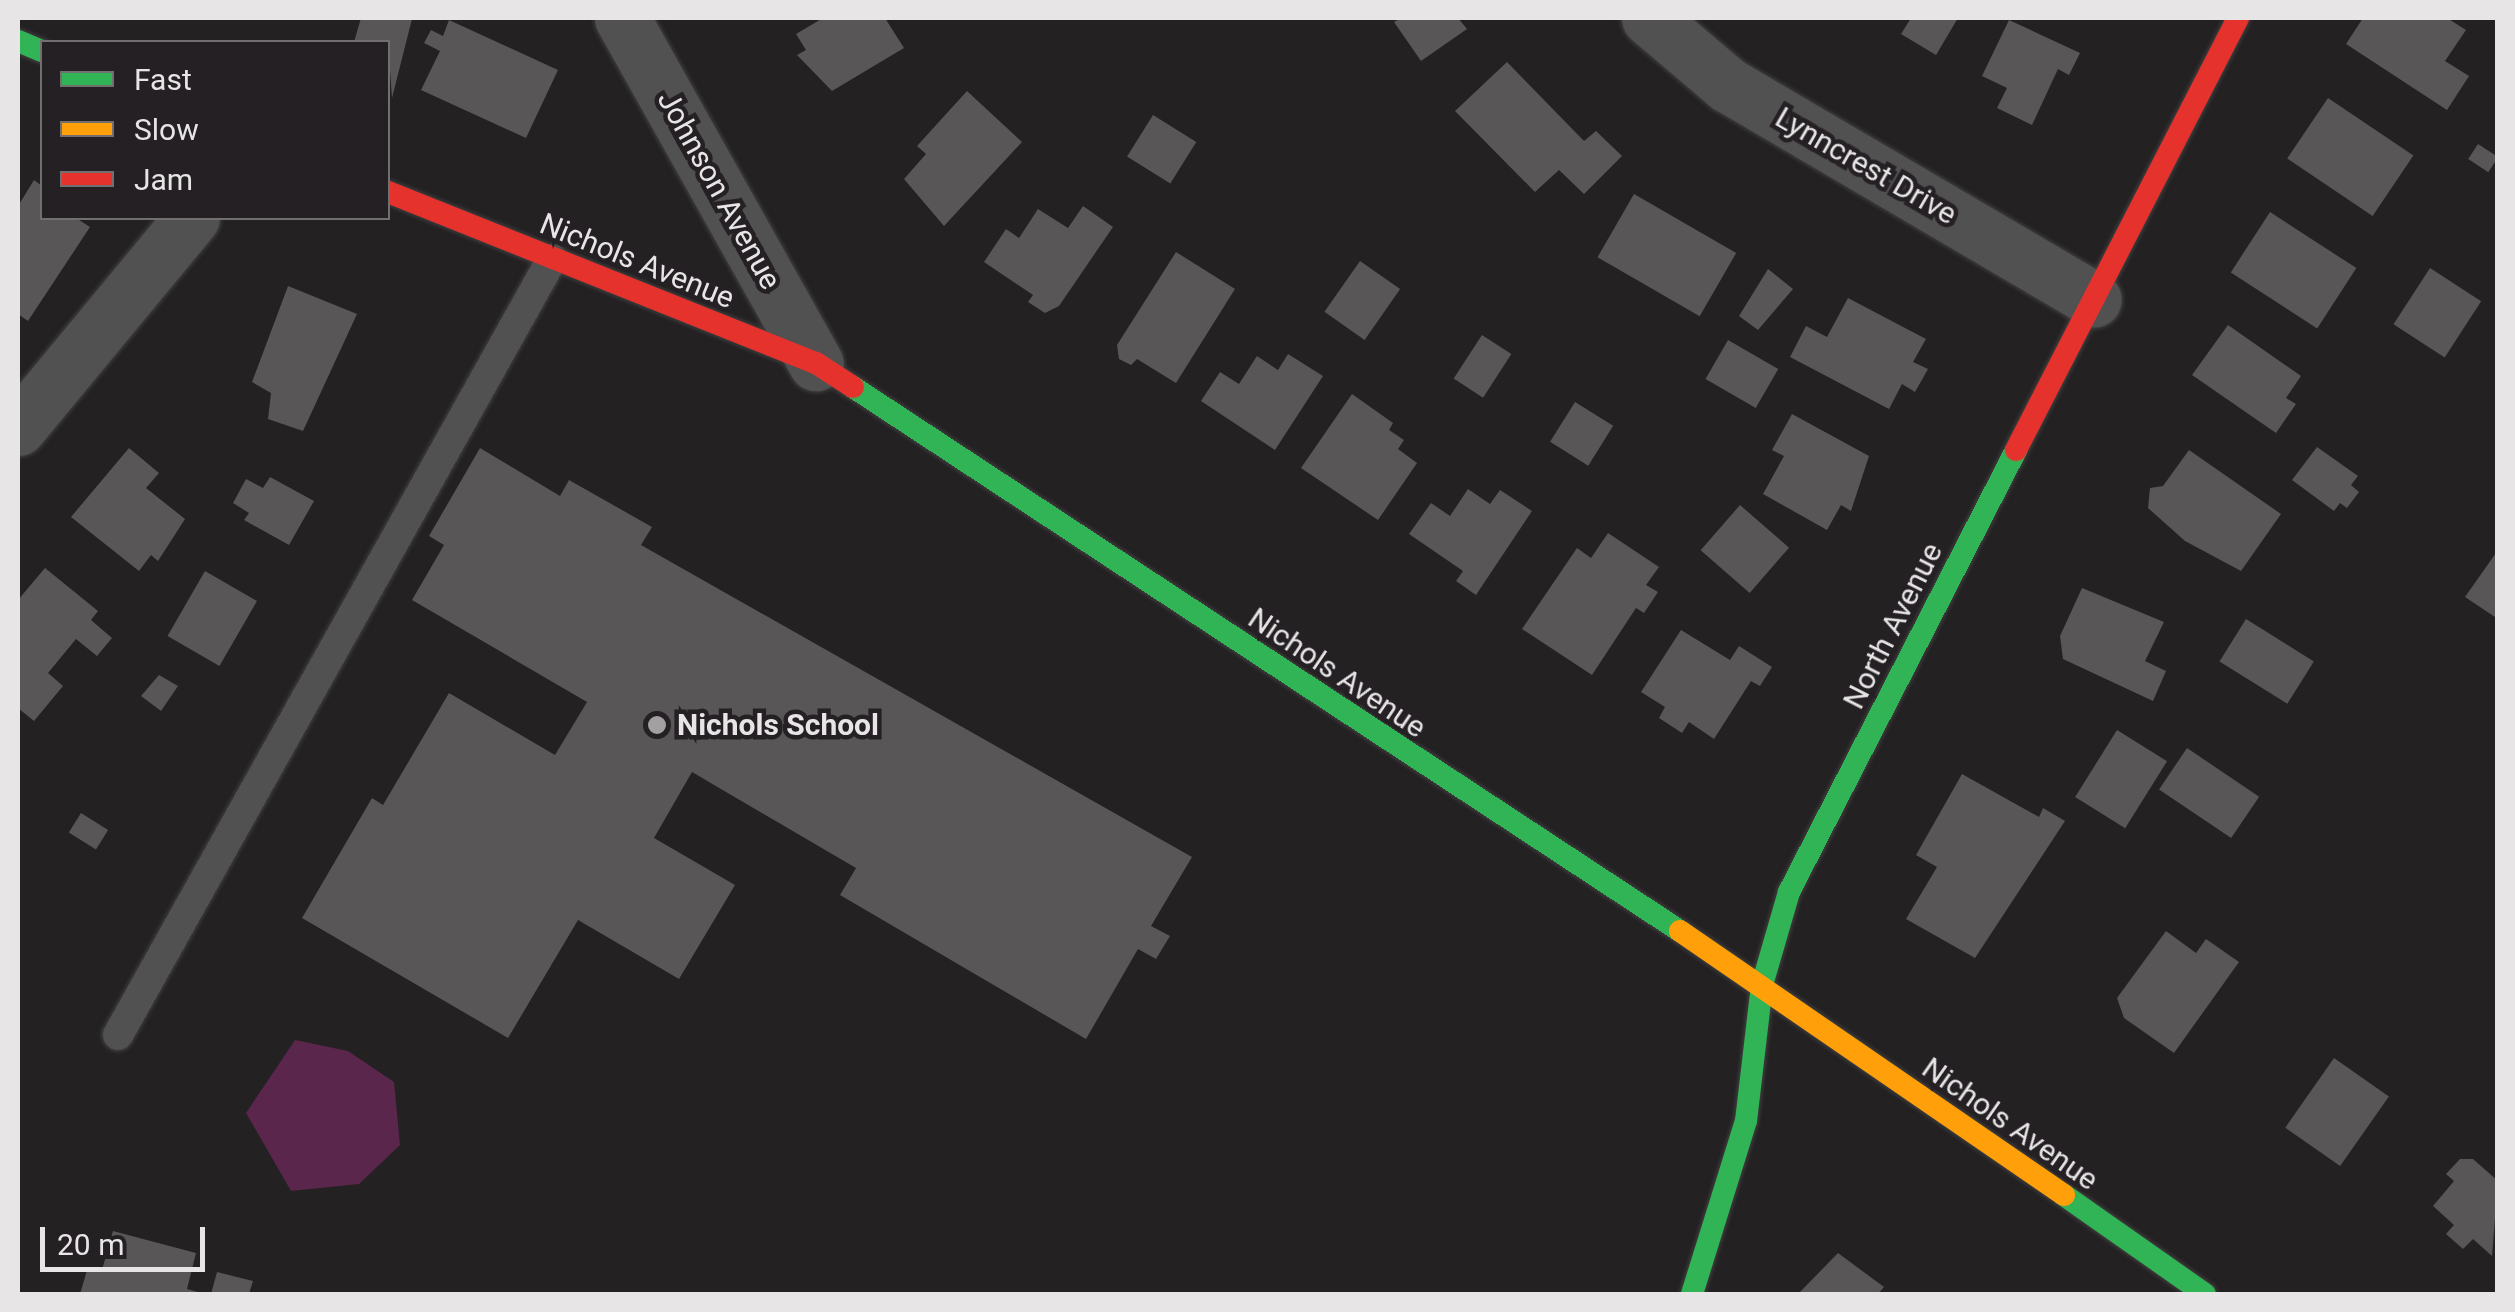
<!DOCTYPE html>
<style>
body{margin:0}
#map{position:relative;width:2515px;height:1312px;overflow:hidden;background:#232122;font-family:Roboto,sans-serif}
div>[style]{position:absolute}
.green>*{inset:0;background:#5a264c}
.building>*{inset:0;background:#585657;transform-origin:0 0}
.roads{filter:drop-shadow(0 0 2px #413f40) drop-shadow(0 0 2px #413f40)}
.lane>*{height:30px;margin:-15px;padding:0 15px;transform-origin:15px;border-radius:15px;background:#525152}
.street>*{height:55px;margin:-27.5px;padding:0 27.5px;transform-origin:27.5px;border-radius:27.5px;background:#525152}
.fast>*{height:22px;margin:-11px;padding:0 11px;transform-origin:11px;border-radius:11px;background:#30b455}
.slow>*{height:22px;margin:-11px;padding:0 11px;transform-origin:11px;border-radius:11px;background:#ff9f0a}
.jam>*{height:22px;margin:-11px;padding:0 11px;transform-origin:11px;border-radius:11px;background:#e5322d}
.dots>*{width:28px;height:28px;translate:-50% -50%;box-sizing:border-box;border:5px solid #242023;border-radius:50%}
span{translate:-50% -50%;white-space:nowrap;text-align:center;line-height:1.15;-webkit-text-stroke:9px #242023;paint-order:stroke}
.street-label{font-size:30px;color:#e7e5e6}
.poi-label{font-size:30px;color:#e7e5e6;font-weight:700}
.left{translate:0 -50%;text-align:left}
.frame{position:absolute;inset:0;border:20px solid #e7e5e6;pointer-events:none}
.legend{position:absolute;left:40px;top:40px;width:350px;height:180px;box-sizing:border-box;background:#242023;border:2px solid #726f71;margin:0;padding:12px 18px;list-style:none;font-size:30px;color:#e7e5e6}
.legend li{display:flex;align-items:center;gap:20px;height:50px}
.legend b{width:50px;border:2px solid #726f71}
.scale{position:absolute;left:40px;top:1227px;width:165px;height:45px;box-sizing:border-box;border:5px solid #e7e5e6;border-top:0;padding-left:12px;font-size:30px;line-height:35px;white-space:nowrap;color:#e7e5e6;-webkit-text-stroke:8px #242023;paint-order:stroke}
</style>
<div id="map">
<div class="green">
<i style="clip-path:polygon(295px 1040px,348px 1051px,394px 1082px,400px 1145px,359px 1184px,291px 1191px,246px 1113px)"></i>
</div>
<div class="building">
<i style="clip-path:polygon(361px 18px,412px 19px,392px 98px,388px 42px,354px 42px)"></i>
<i style="clip-path:polygon(823px 18px,885px 18px,904px 48px,832px 91px,797px 55px,806px 50px,796px 34px)"></i>
<i style="clip-path:polygon(1401px 18px,1458px 18px,1467px 29px,1421px 61px,1394px 22px)"></i>
<i style="clip-path:polygon(1911px 18px,1958px 18px,1936px 55px,1901px 34px)"></i>
<i style="clip-path:polygon(2363px 18px,2447px 18px,2466px 30px,2445px 61px,2469px 76px,2447px 110px,2346px 44px)"></i>
<i style="clip-path:polygon(449px 20px,558px 70px,526px 138px,421px 90px,440px 51px,424px 43px,431px 30px,443px 36px)"></i>
<i style="clip-path:polygon(2009px 20px,2080px 53px,2069px 75px,2058px 69px,2032px 125px,1997px 108px,2007px 88px,1982px 76px)"></i>
<i style="clip-path:polygon(1507px 62px,1584px 141px,1596px 131px,1622px 156px,1584px 194px,1559px 170px,1535px 192px,1455px 111px)"></i>
<i style="clip-path:polygon(967px 91px,1022px 142px,944px 226px,904px 179px,926px 154px,917px 146px)"></i>
<i style="left:2328px;top:98px;width:103px;height:73px;rotate:34deg"></i>
<i style="left:1153px;top:115px;width:51px;height:49px;rotate:32deg"></i>
<i style="left:2478px;top:144px;width:24px;height:18px;rotate:33deg"></i>
<i style="clip-path:polygon(34px 180px,42px 186px,42px 218px,76px 218px,90px 227px,28px 321px,18px 314px,18px 206px)"></i>
<i style="left:1634px;top:194px;width:118px;height:73px;rotate:30deg"></i>
<i style="clip-path:polygon(1083px 206px,1113px 227px,1059px 306px,1045px 313px,1028px 302px,1033px 295px,984px 262px,1006px 229px,1019px 238px,1038px 209px,1068px 228px)"></i>
<i style="left:2270px;top:212px;width:103px;height:72px;rotate:33deg"></i>
<i style="clip-path:polygon(1176px 252px,1235px 289px,1176px 383px,1137px 359px,1131px 365px,1119px 359px,1117px 345px)"></i>
<i style="left:1360px;top:261px;width:49px;height:62px;rotate:35deg"></i>
<i style="left:2430px;top:268px;width:61px;height:67px;rotate:33deg"></i>
<i style="clip-path:polygon(1768px 269px,1793px 289px,1758px 330px,1739px 316px)"></i>
<i style="clip-path:polygon(288px 286px,357px 314px,303px 431px,268px 419px,271px 393px,252px 382px)"></i>
<i style="clip-path:polygon(1848px 298px,1926px 339px,1913px 362px,1928px 369px,1915px 392px,1902px 384px,1889px 409px,1790px 357px,1806px 326px,1827px 337px)"></i>
<i style="clip-path:polygon(2228px 325px,2301px 376px,2286px 398px,2296px 404px,2276px 433px,2192px 375px)"></i>
<i style="left:1482px;top:335px;width:35px;height:52px;rotate:33deg"></i>
<i style="left:1728px;top:340px;width:58px;height:45px;rotate:30deg"></i>
<i style="clip-path:polygon(1288px 354px,1323px 376px,1275px 450px,1201px 401px,1220px 372px,1239px 384px,1257px 356px,1278px 370px)"></i>
<i style="clip-path:polygon(1352px 394px,1393px 423px,1389px 430px,1404px 440px,1398px 449px,1417px 463px,1378px 520px,1301px 468px)"></i>
<i style="left:1575px;top:402px;width:45px;height:47px;rotate:32deg"></i>
<i style="clip-path:polygon(1792px 414px,1869px 456px,1851px 511px,1841px 505px,1827px 530px,1763px 494px,1784px 456px,1772px 450px)"></i>
<i style="clip-path:polygon(2317px 447px,2358px 476px,2351px 485px,2359px 492px,2347px 508px,2340px 503px,2334px 511px,2292px 480px)"></i>
<i style="clip-path:polygon(129px 448px,159px 473px,146px 488px,185px 519px,158px 561px,151px 555px,139px 571px,71px 517px)"></i>
<i style="clip-path:polygon(480px 448px,560px 496px,569px 480px,652px 527px,641px 545px,1192px 857px,1151px 926px,1170px 936px,1156px 959px,1138px 949px,1086px 1039px,840px 895px,856px 868px,692px 772px,654px 838px,735px 885px,679px 979px,578px 920px,508px 1038px,302px 918px,372px 798px,383px 805px,449px 693px,555px 755px,587px 702px,412px 600px,444px 545px,429px 536px)"></i>
<i style="clip-path:polygon(2189px 450px,2281px 514px,2241px 571px,2185px 541px,2148px 508px,2150px 488px,2163px 486px)"></i>
<i style="clip-path:polygon(270px 477px,314px 501px,289px 545px,244px 520px,249px 513px,233px 503px,246px 479px,263px 488px)"></i>
<i style="clip-path:polygon(1468px 489px,1490px 504px,1500px 490px,1532px 511px,1476px 595px,1456px 581px,1463px 571px,1409px 534px,1431px 503px,1450px 516px)"></i>
<i style="left:1740px;top:505px;width:65px;height:60px;rotate:41deg"></i>
<i style="clip-path:polygon(1608px 533px,1659px 567px,1646px 585px,1658px 592px,1644px 613px,1636px 608px,1592px 675px,1522px 629px,1577px 548px,1591px 558px)"></i>
<i style="clip-path:polygon(2498px 550px,2498px 619px,2465px 597px)"></i>
<i style="clip-path:polygon(45px 568px,98px 611px,91px 620px,112px 638px,97px 656px,76px 639px,48px 673px,63px 686px,34px 721px,18px 708px,18px 600px)"></i>
<i style="left:205px;top:571px;width:60px;height:75px;rotate:30deg"></i>
<i style="clip-path:polygon(2082px 588px,2164px 622px,2145px 661px,2166px 671px,2153px 701px,2063px 659px,2060px 636px)"></i>
<i style="left:2246px;top:619px;width:80px;height:50px;rotate:32deg"></i>
<i style="clip-path:polygon(1681px 630px,1730px 660px,1739px 646px,1772px 667px,1760px 686px,1751px 681px,1714px 739px,1689px 722px,1682px 733px,1659px 718px,1665px 707px,1641px 692px)"></i>
<i style="clip-path:polygon(159px 675px,178px 686px,161px 711px,141px 696px)"></i>
<i style="left:2117px;top:730px;width:59px;height:79px;rotate:32deg"></i>
<i style="left:2187px;top:748px;width:87px;height:50px;rotate:34deg"></i>
<i style="clip-path:polygon(1962px 774px,2039px 817px,2043px 808px,2065px 821px,1975px 958px,1906px 919px,1937px 867px,1916px 855px)"></i>
<i style="left:81px;top:813px;width:32px;height:23px;rotate:32deg"></i>
<i style="clip-path:polygon(2166px 931px,2196px 953px,2206px 939px,2239px 962px,2174px 1053px,2124px 1018px,2117px 998px)"></i>
<i style="left:2334px;top:1058px;width:67px;height:85px;rotate:35deg"></i>
<i style="clip-path:polygon(2460px 1159px,2473px 1159px,2498px 1181px,2492px 1256px,2473px 1239px,2463px 1249px,2446px 1234px,2454px 1225px,2433px 1206px,2454px 1181px,2446px 1174px)"></i>
<i style="clip-path:polygon(113px 1231px,196px 1253px,187px 1289px,205px 1294px,80px 1294px,88px 1267px,102px 1270px)"></i>
<i style="clip-path:polygon(1838px 1253px,1884px 1287px,1878px 1294px,1798px 1294px)"></i>
<i style="clip-path:polygon(217px 1272px,253px 1281px,249px 1294px,211px 1294px)"></i>
</div>
<div class="roads">
<div class="lane">
<i style="left:118px;top:1035px;width:889px;rotate:-60.78deg"></i>
</div>
<div class="street">
<i style="left:622px;top:18px;width:396px;rotate:60.7deg"></i>
<i style="left:1649px;top:18px;width:104px;rotate:40.3deg"></i>
<i style="left:1728px;top:85px;width:424px;rotate:30.4deg"></i>
<i style="left:18px;top:428px;width:273px;rotate:-50.4deg"></i>
</div>
<div class="fast">
<i style="left:18px;top:41px;width:26px;rotate:23deg"></i>
<i style="left:853px;top:387px;width:990px;rotate:33.34deg"></i>
<i style="left:2064px;top:1195px;width:172px;rotate:35.1deg"></i>
<i style="left:1692px;top:1294px;width:181px;rotate:-72.7deg"></i>
<i style="left:1746px;top:1121px;width:137px;rotate:-83.3deg"></i>
<i style="left:1762px;top:985px;width:97px;rotate:-73.8deg"></i>
<i style="left:1789px;top:892px;width:497px;rotate:-62.8deg"></i>
</div>
<div class="slow">
<i style="left:1680px;top:931px;width:466px;rotate:34.5deg"></i>
</div>
<div class="jam">
<i style="left:388px;top:192px;width:461px;rotate:21.8deg"></i>
<i style="left:816px;top:363px;width:44px;rotate:33deg"></i>
<i style="left:2016px;top:450px;width:486px;rotate:-62.8deg"></i>
</div>
</div>
<div class="dots">
<i style="left:657px;top:725px;background:#a2a0a1"></i>
</div>
<div class="street-label">
<span style="left:1866px;top:166px;rotate:30deg">Lynncrest Drive</span>
<span style="left:719px;top:190px;rotate:61deg">Johnson Avenue</span>
<span style="left:637px;top:261px;rotate:22deg">Nichols Avenue</span>
<span style="left:1893px;top:626px;rotate:-63deg">North Avenue</span>
<span style="left:1337px;top:673px;rotate:34deg">Nichols Avenue</span>
<span style="left:2010px;top:1124px;rotate:35deg">Nichols Avenue</span>
</div>
<div class="poi-label">
<span class="left" style="left:677px;top:725px">Nichols School</span>
</div>
<div class="frame"></div>
<ul class="legend">
<li><b style="height:12px;background:#30b455"></b>Fast</li>
<li><b style="height:12px;background:#ff9f0a"></b>Slow</li>
<li><b style="height:12px;background:#e5322d"></b>Jam</li>
</ul>
<div class="scale">20 m</div>
</div>
